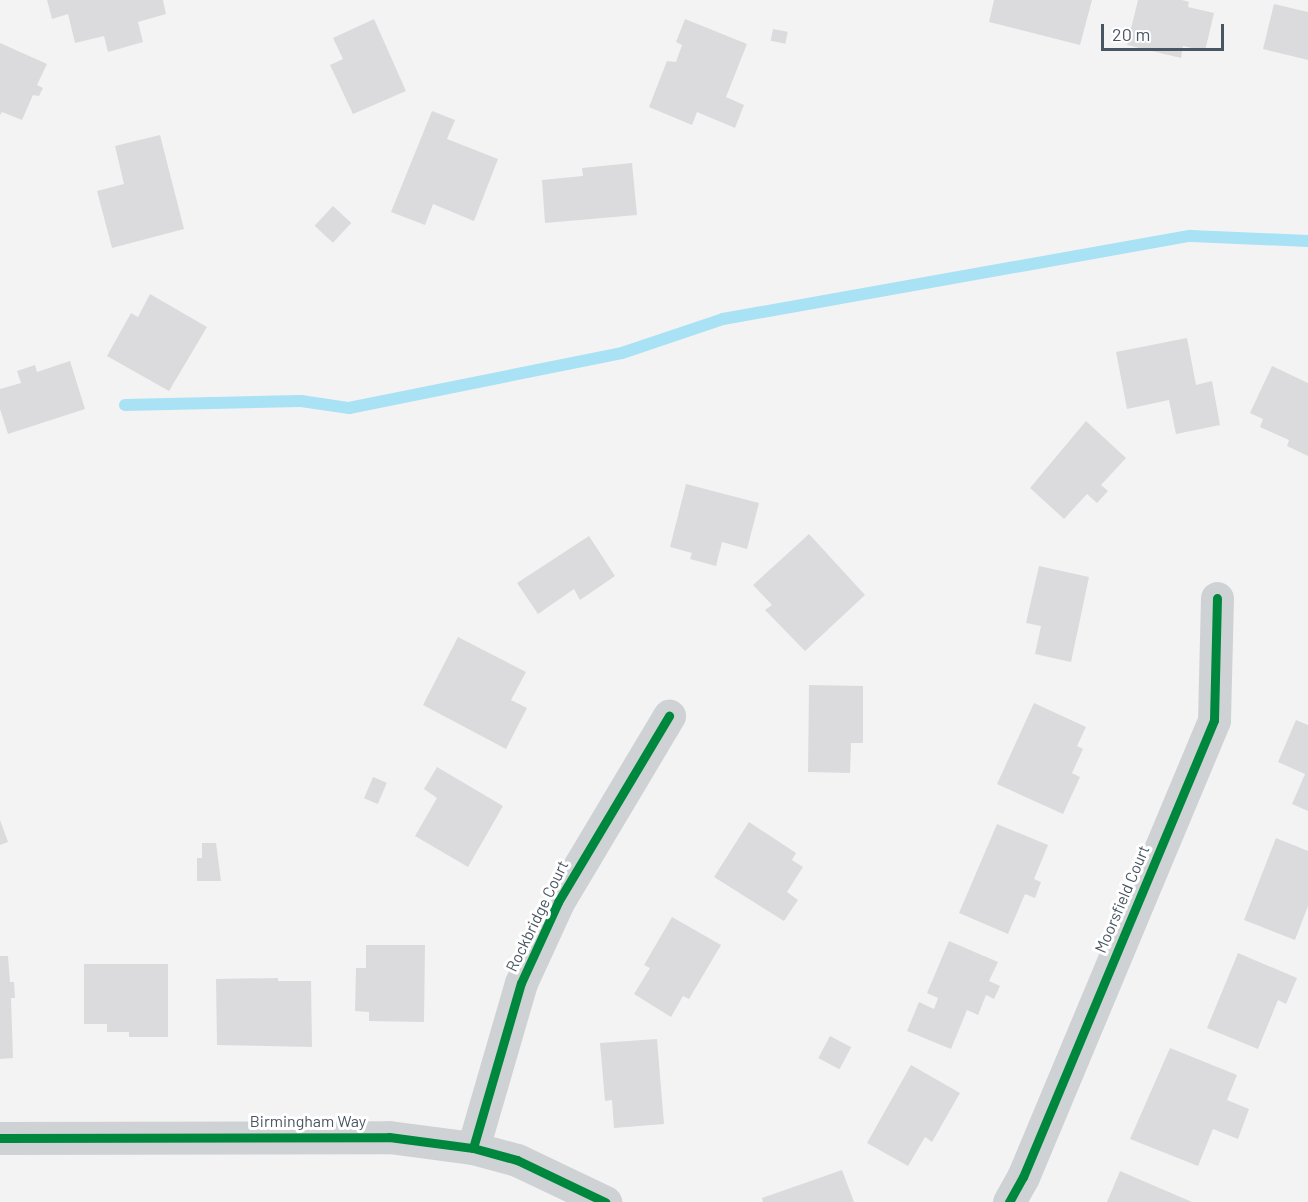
<!DOCTYPE html>
<style>
body{margin:0}
#map{position:relative;width:1308px;height:1202px;overflow:hidden;background:#f4f3f3;font-family:Barlow,sans-serif}
div>[style]{position:absolute}
.stream>*{height:12px;margin:-6px;padding:0 6px;transform-origin:6px;border-radius:6px;background:#a8e2f4}
.building>*{inset:0;background:#dbdbdd;transform-origin:0 0}
.minor>*{height:33px;margin:-16.5px;padding:0 16.5px;transform-origin:16.5px;border-radius:16.5px;background:#cfd2d4}
.cycleway>*{height:9px;margin:-4.5px;padding:0 4.5px;transform-origin:4.5px;border-radius:4.5px;background:#00873e}
span{translate:-50% -50%;white-space:nowrap;text-align:center;line-height:1.15;-webkit-text-stroke:6px #fff;paint-order:stroke}
.street-label{font-size:16px;color:#485562}
.scale{position:absolute;left:1101px;top:24px;width:123px;height:27px;box-sizing:border-box;border:3px solid #485562;border-top:0;padding-left:8px;font-size:18px;line-height:21px;white-space:nowrap;color:#485562;-webkit-text-stroke:4px #fff;paint-order:stroke}
</style>
<div id="map">
<div class="stream">
<i style="left:125px;top:405px;width:176px;rotate:-1.3deg"></i>
<i style="left:301px;top:401px;width:49px;rotate:8.3deg"></i>
<i style="left:349px;top:408px;width:278px;rotate:-11.4deg"></i>
<i style="left:622px;top:353px;width:107px;rotate:-18.6deg"></i>
<i style="left:723px;top:319px;width:475px;rotate:-10.1deg"></i>
<i style="left:1191px;top:236px;width:117px;rotate:2.4deg"></i>
</div>
<div class="building">
<i style="clip-path:polygon(47px 0,163px 0,166px 14px,138px 22px,143px 42px,108px 52px,104px 36px,75px 43px,68px 14px,52px 19px)"></i>
<i style="clip-path:polygon(994px 0,1092px 0,1080px 45px,989px 22px)"></i>
<i style="clip-path:polygon(1138px 0,1182px 0,1189px 2px,1188px 7px,1214px 13px,1205px 51px,1183px 46px,1181px 58px,1127px 45px)"></i>
<i style="clip-path:polygon(1274px 4px,1308px 12px,1308px 60px,1263px 49px)"></i>
<i style="clip-path:polygon(374px 19px,406px 91px,353px 114px,330px 65px,343px 59px,333px 38px)"></i>
<i style="clip-path:polygon(685px 19px,747px 44px,726px 97px,744px 105px,735px 128px,697px 112px,692px 125px,649px 107px,667px 61px,676px 62px,682px 45px,676px 42px)"></i>
<i style="left:773px;top:29px;width:15px;height:12px;rotate:11deg"></i>
<i style="clip-path:polygon(0 43px,47px 64px,37px 85px,43px 88px,39px 96px,33px 95px,22px 120px,2px 112px,0 115px)"></i>
<i style="clip-path:polygon(432px 111px,455px 120px,447px 139px,498px 159px,474px 221px,433px 204px,425px 225px,391px 212px)"></i>
<i style="clip-path:polygon(160px 135px,184px 229px,112px 248px,97px 191px,124px 184px,115px 146px)"></i>
<i style="clip-path:polygon(632px 163px,637px 215px,545px 223px,542px 180px,583px 176px,582px 168px)"></i>
<i style="left:333px;top:206px;width:25px;height:27px;rotate:43deg"></i>
<i style="clip-path:polygon(150px 294px,207px 327px,169px 391px,107px 356px,131px 313px,138px 317px)"></i>
<i style="clip-path:polygon(1187px 338px,1196px 385px,1212px 381px,1220px 425px,1176px 434px,1169px 400px,1127px 409px,1116px 352px)"></i>
<i style="clip-path:polygon(70px 361px,85px 409px,8px 434px,0 409px,0 389px,21px 383px,17px 371px,35px 365px,37px 372px)"></i>
<i style="clip-path:polygon(1272px 366px,1308px 383px,1308px 456px,1287px 446px,1289px 440px,1260px 427px,1263px 419px,1250px 413px)"></i>
<i style="clip-path:polygon(1086px 421px,1126px 458px,1101px 485px,1108px 491px,1097px 503px,1087px 494px,1064px 519px,1030px 488px)"></i>
<i style="clip-path:polygon(686px 484px,759px 503px,747px 549px,722px 542px,716px 566px,690px 559px,692px 553px,670px 547px)"></i>
<i style="clip-path:polygon(809px 534px,865px 595px,805px 651px,765px 610px,772px 605px,753px 585px)"></i>
<i style="clip-path:polygon(589px 536px,615px 576px,580px 600px,574px 589px,538px 614px,517px 583px)"></i>
<i style="clip-path:polygon(1039px 566px,1089px 577px,1071px 662px,1035px 654px,1041px 626px,1026px 623px)"></i>
<i style="clip-path:polygon(458px 637px,526px 672px,511px 700px,527px 708px,506px 749px,423px 705px)"></i>
<i style="clip-path:polygon(809px 685px,863px 686px,863px 743px,851px 743px,850px 773px,808px 772px)"></i>
<i style="clip-path:polygon(1034px 703px,1086px 727px,1077px 746px,1083px 749px,1072px 773px,1080px 777px,1063px 814px,997px 784px)"></i>
<i style="clip-path:polygon(1296px 720px,1308px 725px,1308px 811px,1292px 804px,1305px 774px,1278px 762px)"></i>
<i style="clip-path:polygon(437px 767px,503px 806px,468px 867px,415px 836px,437px 798px,424px 789px)"></i>
<i style="left:373px;top:777px;width:15px;height:23px;rotate:23deg"></i>
<i style="clip-path:polygon(0 820px,8px 842px,0 845px)"></i>
<i style="clip-path:polygon(749px 822px,796px 853px,792px 860px,803px 867px,787px 892px,798px 900px,784px 921px,714px 877px)"></i>
<i style="clip-path:polygon(997px 824px,1048px 845px,1034px 879px,1041px 882px,1035px 898px,1025px 894px,1008px 934px,959px 913px)"></i>
<i style="clip-path:polygon(1276px 838px,1308px 851px,1308px 906px,1295px 940px,1244px 920px)"></i>
<i style="clip-path:polygon(202px 843px,216px 843px,221px 881px,197px 881px,197px 858px,202px 858px)"></i>
<i style="clip-path:polygon(672px 917px,721px 945px,689px 999px,683px 996px,671px 1017px,634px 994px,650px 968px,644px 965px)"></i>
<i style="clip-path:polygon(949px 941px,998px 962px,989px 981px,1000px 986px,994px 999px,986px 995px,978px 1015px,967px 1010px,951px 1049px,907px 1031px,919px 1002px,934px 1009px,938px 998px,927px 993px)"></i>
<i style="clip-path:polygon(366px 945px,425px 945px,424px 1022px,369px 1021px,369px 1012px,355px 1011px,356px 968px,366px 968px)"></i>
<i style="clip-path:polygon(1238px 953px,1297px 978px,1286px 1004px,1278px 1000px,1258px 1049px,1207px 1028px)"></i>
<i style="clip-path:polygon(0 956px,8px 956px,10px 982px,14px 982px,15px 998px,11px 998px,13px 1058px,0 1059px)"></i>
<i style="clip-path:polygon(84px 964px,168px 964px,168px 1037px,129px 1037px,129px 1032px,107px 1032px,107px 1024px,84px 1024px)"></i>
<i style="clip-path:polygon(278px 978px,278px 981px,311px 981px,312px 1047px,217px 1045px,216px 979px)"></i>
<i style="left:830px;top:1036px;width:24px;height:25px;rotate:28deg"></i>
<i style="clip-path:polygon(657px 1039px,664px 1124px,614px 1128px,612px 1100px,605px 1101px,600px 1043px)"></i>
<i style="clip-path:polygon(1170px 1048px,1237px 1075px,1227px 1100px,1249px 1109px,1238px 1139px,1213px 1129px,1198px 1166px,1130px 1139px)"></i>
<i style="clip-path:polygon(911px 1065px,960px 1093px,932px 1142px,925px 1137px,908px 1166px,867px 1143px)"></i>
<i style="clip-path:polygon(842px 1170px,854px 1202px,763px 1202px,762px 1198px)"></i>
<i style="clip-path:polygon(1120px 1171px,1192px 1202px,1107px 1202px)"></i>
</div>
<div class="minor">
<i style="left:0;top:1138px;width:389px;rotate:-0.1deg"></i>
<i style="left:389px;top:1137px;width:85px;rotate:7.5deg"></i>
<i style="left:473px;top:1148px;width:46px;rotate:15.3deg"></i>
<i style="left:517px;top:1160px;width:98px;rotate:25.5deg"></i>
<i style="left:473px;top:1148px;width:172px;rotate:-73.8deg"></i>
<i style="left:521px;top:983px;width:89px;rotate:-65.4deg"></i>
<i style="left:558px;top:902px;width:217px;rotate:-59.2deg"></i>
<i style="left:1009px;top:1202px;width:29px;rotate:-61deg"></i>
<i style="left:1023px;top:1177px;width:495px;rotate:-67.3deg"></i>
<i style="left:1214px;top:720px;width:122px;rotate:-88.6deg"></i>
</div>
<div class="cycleway">
<i style="left:0;top:1138px;width:389px;rotate:-0.1deg"></i>
<i style="left:389px;top:1137px;width:85px;rotate:7.5deg"></i>
<i style="left:473px;top:1148px;width:46px;rotate:15.3deg"></i>
<i style="left:517px;top:1160px;width:98px;rotate:25.5deg"></i>
<i style="left:473px;top:1148px;width:172px;rotate:-73.8deg"></i>
<i style="left:521px;top:983px;width:89px;rotate:-65.4deg"></i>
<i style="left:558px;top:902px;width:217px;rotate:-59.2deg"></i>
<i style="left:1009px;top:1202px;width:29px;rotate:-61deg"></i>
<i style="left:1023px;top:1177px;width:495px;rotate:-67.3deg"></i>
<i style="left:1214px;top:720px;width:122px;rotate:-88.6deg"></i>
</div>
<div class="street-label">
<span style="left:1122px;top:899px;rotate:-67deg">Moorsfield Court</span>
<span style="left:537px;top:916px;rotate:-64deg">Rockbridge Court</span>
<span style="left:308px;top:1121px">Birmingham Way</span>
</div>
<div class="scale">20 m</div>
</div>
